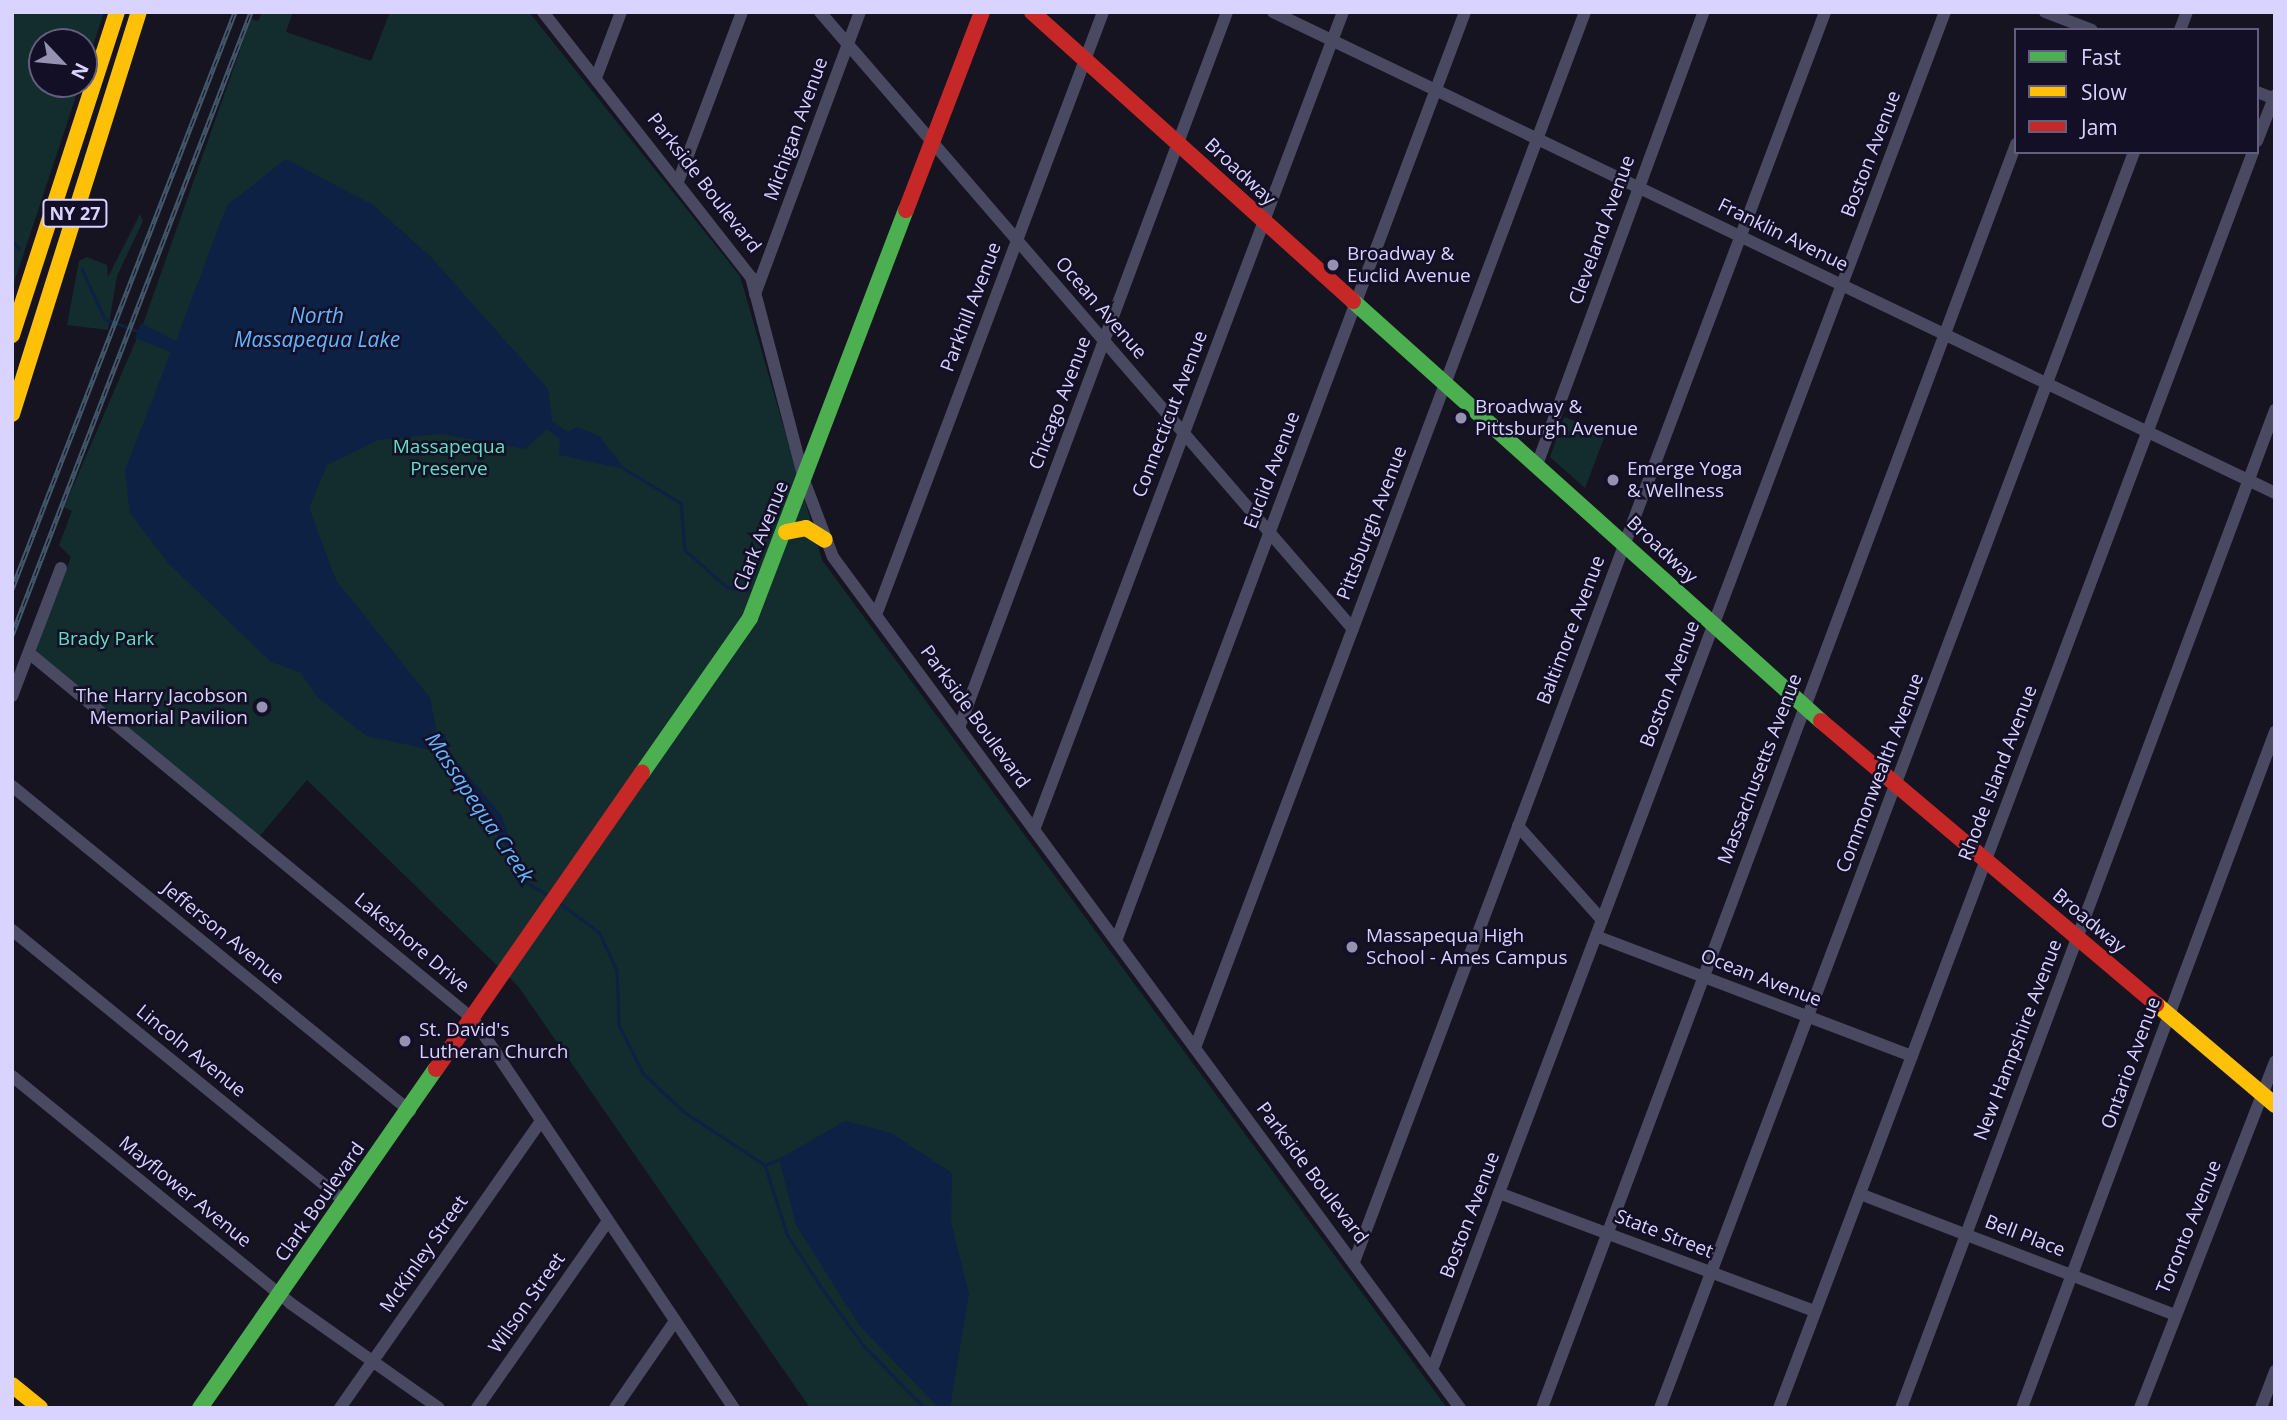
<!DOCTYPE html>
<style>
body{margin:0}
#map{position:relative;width:2287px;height:1420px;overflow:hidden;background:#161421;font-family:"Open Sans",sans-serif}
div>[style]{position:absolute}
.green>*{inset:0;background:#132c2d}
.water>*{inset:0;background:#0d2144}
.stream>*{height:2.5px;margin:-1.25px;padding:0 1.25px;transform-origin:1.25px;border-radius:1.25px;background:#0d2144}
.street>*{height:12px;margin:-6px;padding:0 6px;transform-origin:6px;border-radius:6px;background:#4a4962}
.fast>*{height:16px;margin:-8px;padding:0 8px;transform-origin:8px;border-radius:8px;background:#4caf50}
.slow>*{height:16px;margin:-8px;padding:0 8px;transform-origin:8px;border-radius:8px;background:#ffc107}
.jam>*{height:16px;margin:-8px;padding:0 8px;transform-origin:8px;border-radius:8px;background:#c62828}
.rail>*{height:5px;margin-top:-2.5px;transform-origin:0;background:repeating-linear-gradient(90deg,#130f26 0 8px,#43596b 0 16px);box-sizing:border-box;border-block:2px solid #43596b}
.dots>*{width:19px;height:19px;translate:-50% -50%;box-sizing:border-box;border:4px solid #130f26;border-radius:50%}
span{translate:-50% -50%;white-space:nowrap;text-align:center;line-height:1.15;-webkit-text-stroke:5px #130f26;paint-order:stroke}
.shield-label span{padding:2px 5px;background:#130f26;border:2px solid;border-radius:5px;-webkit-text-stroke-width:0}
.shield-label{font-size:18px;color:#d9d4ff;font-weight:700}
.street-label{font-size:19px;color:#d9d4ff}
.poi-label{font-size:19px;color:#d9d4ff}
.left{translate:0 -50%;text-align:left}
.right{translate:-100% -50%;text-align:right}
.park-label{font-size:19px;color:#5fe0c0}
.water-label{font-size:21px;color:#62b6ff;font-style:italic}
.frame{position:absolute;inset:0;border:14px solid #d9d4ff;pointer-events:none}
.legend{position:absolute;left:2014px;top:28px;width:245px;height:126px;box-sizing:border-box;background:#130f26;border:2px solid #625e7d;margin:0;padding:9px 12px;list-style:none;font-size:21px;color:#d9d4ff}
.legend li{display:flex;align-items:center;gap:14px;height:35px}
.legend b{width:35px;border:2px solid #625e7d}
.north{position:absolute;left:28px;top:28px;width:70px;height:70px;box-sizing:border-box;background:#130f26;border:2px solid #625e7d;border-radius:50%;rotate:116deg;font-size:19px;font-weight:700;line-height:28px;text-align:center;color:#d9d4ff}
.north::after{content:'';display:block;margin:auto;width:24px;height:32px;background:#9591b1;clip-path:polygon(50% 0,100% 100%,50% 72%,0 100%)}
</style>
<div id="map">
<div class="green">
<i style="clip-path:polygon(12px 12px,104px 12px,84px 73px,84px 42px,42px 42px,42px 84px,80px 84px,12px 289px)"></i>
<i style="clip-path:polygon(262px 12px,293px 12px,286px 32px,371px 61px,390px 12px,529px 12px,740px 276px,822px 560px,1447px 1408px,810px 1408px,518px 986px,307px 780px,259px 837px,34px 653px,71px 557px,59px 545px,72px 511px,64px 507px,143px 324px,251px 19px,258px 21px)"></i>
<i style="clip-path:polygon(140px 214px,143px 221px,117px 276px,108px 330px,67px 325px,79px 261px,87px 257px,107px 265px,108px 277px)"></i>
<i style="clip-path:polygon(1564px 417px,1606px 433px,1585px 488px,1550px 457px)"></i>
</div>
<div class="water">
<i style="clip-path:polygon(286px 159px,373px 205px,431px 257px,548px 389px,552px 421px,568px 432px,577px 427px,599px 436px,625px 469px,559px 455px,560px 439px,547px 429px,525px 449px,440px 434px,378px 440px,327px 465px,309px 508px,336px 580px,430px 698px,437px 733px,445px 734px,450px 753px,501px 815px,519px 864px,436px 751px,367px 736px,318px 698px,300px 672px,271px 662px,169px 564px,130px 513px,125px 470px,171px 352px,135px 338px,141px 323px,176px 341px,227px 205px)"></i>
<i style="clip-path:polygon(845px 1121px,891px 1133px,952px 1173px,951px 1222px,969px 1294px,950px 1408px,939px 1408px,859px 1325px,796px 1225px,779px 1159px)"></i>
</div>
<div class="stream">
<i style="left:12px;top:241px;width:10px;rotate:45deg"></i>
<i style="left:82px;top:269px;width:55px;rotate:65.3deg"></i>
<i style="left:105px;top:319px;width:37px;rotate:20deg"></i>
<i style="left:623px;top:468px;width:68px;rotate:31.1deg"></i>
<i style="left:681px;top:503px;width:47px;rotate:85.1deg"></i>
<i style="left:685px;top:550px;width:56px;rotate:41.4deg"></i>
<i style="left:727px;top:587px;width:26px;rotate:9deg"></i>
<i style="left:517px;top:862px;width:22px;rotate:66deg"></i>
<i style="left:526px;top:882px;width:27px;rotate:31deg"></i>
<i style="left:561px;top:904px;width:47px;rotate:36.4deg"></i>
<i style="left:599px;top:932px;width:42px;rotate:64.7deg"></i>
<i style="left:617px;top:970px;width:55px;rotate:87.9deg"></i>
<i style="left:619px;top:1025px;width:54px;rotate:63.4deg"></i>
<i style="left:643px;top:1073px;width:55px;rotate:43.5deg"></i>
<i style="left:683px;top:1111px;width:98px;rotate:33.4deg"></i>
<i style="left:765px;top:1165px;width:75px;rotate:72.1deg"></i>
<i style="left:788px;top:1236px;width:57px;rotate:57.1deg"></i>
<i style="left:819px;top:1284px;width:77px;rotate:54deg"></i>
<i style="left:864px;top:1346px;width:87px;rotate:45.5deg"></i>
<i style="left:767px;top:1164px;width:14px;rotate:-21deg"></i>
</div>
<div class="street">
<i style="left:543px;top:12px;width:337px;rotate:51.9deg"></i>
<i style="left:751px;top:277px;width:213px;rotate:75.3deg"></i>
<i style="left:805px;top:483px;width:79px;rotate:69.3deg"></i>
<i style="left:833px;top:557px;width:1057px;rotate:53.62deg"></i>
<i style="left:820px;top:12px;width:815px;rotate:49.18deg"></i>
<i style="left:1273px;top:12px;width:1111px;rotate:25.64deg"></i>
<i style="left:2045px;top:12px;width:50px;rotate:21deg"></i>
<i style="left:2180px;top:30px;width:19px;rotate:-69deg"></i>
<i style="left:596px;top:78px;width:71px;rotate:-69.3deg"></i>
<i style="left:2257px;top:92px;width:19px;rotate:21deg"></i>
<i style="left:2257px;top:141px;width:49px;rotate:-68.6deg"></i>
<i style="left:679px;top:179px;width:178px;rotate:-69.3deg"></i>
<i style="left:755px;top:294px;width:301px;rotate:-69.6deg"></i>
<i style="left:1538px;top:462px;width:480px;rotate:-69.8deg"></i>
<i style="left:876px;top:615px;width:644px;rotate:-69.37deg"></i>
<i style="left:29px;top:653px;width:577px;rotate:39.51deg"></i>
<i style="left:474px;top:1020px;width:467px;rotate:56.2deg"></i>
<i style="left:12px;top:696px;width:137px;rotate:-69.1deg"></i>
<i style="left:959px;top:728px;width:765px;rotate:-69.48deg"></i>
<i style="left:12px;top:786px;width:514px;rotate:39.23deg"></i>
<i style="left:1518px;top:826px;width:126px;rotate:48.2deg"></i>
<i style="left:1034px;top:830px;width:874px;rotate:-69.31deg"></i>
<i style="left:12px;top:930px;width:430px;rotate:39.2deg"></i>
<i style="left:1596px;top:936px;width:338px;rotate:20.8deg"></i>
<i style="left:1116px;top:941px;width:992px;rotate:-69.41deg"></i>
<i style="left:1195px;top:1048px;width:1107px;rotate:-69.37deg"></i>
<i style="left:12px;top:1076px;width:359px;rotate:39.2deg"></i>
<i style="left:290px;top:1303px;width:182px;rotate:35.2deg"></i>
<i style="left:1499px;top:1193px;width:337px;rotate:20.5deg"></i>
<i style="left:1860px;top:1194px;width:337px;rotate:21deg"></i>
<i style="left:1354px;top:1262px;width:1336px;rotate:-69.35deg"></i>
<i style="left:1432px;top:1370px;width:1452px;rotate:-69.31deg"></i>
<i style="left:340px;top:1408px;width:349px;rotate:-55deg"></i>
<i style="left:477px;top:1408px;width:228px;rotate:-55deg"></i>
<i style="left:615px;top:1408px;width:106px;rotate:-55.4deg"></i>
<i style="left:1542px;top:1408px;width:1350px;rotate:-69.44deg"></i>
<i style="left:1660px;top:1408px;width:1342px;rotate:-69.32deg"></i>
<i style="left:1779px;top:1408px;width:1342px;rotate:-69.32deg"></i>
<i style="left:1901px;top:1408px;width:1066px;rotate:-69.46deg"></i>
<i style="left:2022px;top:1408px;width:722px;rotate:-69.48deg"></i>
<i style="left:2140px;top:1408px;width:372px;rotate:-68.7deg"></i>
<i style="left:2261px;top:1408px;width:40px;rotate:-69deg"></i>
</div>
<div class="fast">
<i style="left:1353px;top:301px;width:629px;rotate:41.91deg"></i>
<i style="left:642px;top:773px;width:189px;rotate:-55.1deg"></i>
<i style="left:750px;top:618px;width:437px;rotate:-69.1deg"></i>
<i style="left:200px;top:1408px;width:413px;rotate:-55.2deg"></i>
</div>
<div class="slow">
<i style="left:12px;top:335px;width:340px;rotate:-72deg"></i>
<i style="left:12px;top:414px;width:422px;rotate:-72.5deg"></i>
<i style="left:786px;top:532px;width:20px;rotate:-11deg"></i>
<i style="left:806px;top:528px;width:22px;rotate:32deg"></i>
<i style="left:2156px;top:1004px;width:156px;rotate:40.3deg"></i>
<i style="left:12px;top:1385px;width:36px;rotate:39deg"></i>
</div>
<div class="jam">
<i style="left:1032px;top:12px;width:432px;rotate:42deg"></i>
<i style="left:906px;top:210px;width:212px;rotate:-69deg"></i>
<i style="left:1821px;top:721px;width:439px;rotate:40.2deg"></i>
<i style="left:436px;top:1069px;width:361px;rotate:-55.2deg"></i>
</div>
<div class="rail">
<i style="left:12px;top:589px;width:619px;rotate:-68.87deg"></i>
<i style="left:12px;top:635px;width:667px;rotate:-69.01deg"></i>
</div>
<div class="dots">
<i style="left:1333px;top:265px;background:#9591b1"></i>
<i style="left:1461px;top:418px;background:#9591b1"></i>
<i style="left:1613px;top:480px;background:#9591b1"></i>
<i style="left:262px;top:707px;background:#9591b1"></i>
<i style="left:1352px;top:947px;background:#9591b1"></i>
<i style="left:405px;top:1041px;background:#9591b1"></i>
</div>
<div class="shield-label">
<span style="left:75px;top:213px">NY 27</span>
</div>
<div class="street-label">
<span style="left:796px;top:129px;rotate:-70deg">Michigan Avenue</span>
<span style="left:1871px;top:154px;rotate:-69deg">Boston Avenue</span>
<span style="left:1240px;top:172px;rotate:43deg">Broadway</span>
<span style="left:704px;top:183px;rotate:52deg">Parkside Boulevard</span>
<span style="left:1602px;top:230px;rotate:-70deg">Cleveland Avenue</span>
<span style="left:1783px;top:235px;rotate:26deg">Franklin Avenue</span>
<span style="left:971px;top:307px;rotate:-69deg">Parkhill Avenue</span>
<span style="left:1101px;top:308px;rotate:49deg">Ocean Avenue</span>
<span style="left:1060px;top:403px;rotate:-69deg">Chicago Avenue</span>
<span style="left:1170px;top:414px;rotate:-69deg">Connecticut Avenue</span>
<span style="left:1272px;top:470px;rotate:-69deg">Euclid Avenue</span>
<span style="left:1372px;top:523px;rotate:-69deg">Pittsburgh Avenue</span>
<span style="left:761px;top:536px;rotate:-68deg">Clark Avenue</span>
<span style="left:1662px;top:550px;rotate:43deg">Broadway</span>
<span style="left:1571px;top:630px;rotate:-69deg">Baltimore Avenue</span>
<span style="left:1670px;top:684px;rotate:-69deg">Boston Avenue</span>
<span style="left:975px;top:717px;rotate:54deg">Parkside Boulevard</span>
<span style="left:1760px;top:769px;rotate:-69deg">Massachusetts Avenue</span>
<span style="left:1880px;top:773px;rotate:-69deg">Commonwealth Avenue</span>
<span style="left:1998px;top:773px;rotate:-69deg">Rhode Island Avenue</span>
<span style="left:2089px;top:921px;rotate:40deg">Broadway</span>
<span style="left:223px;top:933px;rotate:39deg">Jefferson Avenue</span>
<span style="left:412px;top:943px;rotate:40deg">Lakeshore Drive</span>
<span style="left:1761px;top:978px;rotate:21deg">Ocean Avenue</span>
<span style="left:2018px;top:1040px;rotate:-69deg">New Hampshire Avenue</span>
<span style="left:191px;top:1051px;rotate:39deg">Lincoln Avenue</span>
<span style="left:2131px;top:1063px;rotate:-70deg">Ontario Avenue</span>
<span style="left:1312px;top:1173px;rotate:53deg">Parkside Boulevard</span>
<span style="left:185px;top:1192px;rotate:39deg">Mayflower Avenue</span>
<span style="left:320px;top:1202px;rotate:-55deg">Clark Boulevard</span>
<span style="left:1470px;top:1215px;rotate:-69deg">Boston Avenue</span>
<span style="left:2189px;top:1227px;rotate:-68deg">Toronto Avenue</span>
<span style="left:1664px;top:1234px;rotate:21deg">State Street</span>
<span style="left:2025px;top:1236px;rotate:21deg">Bell Place</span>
<span style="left:424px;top:1254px;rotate:-55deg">McKinley Street</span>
<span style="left:527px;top:1303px;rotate:-55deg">Wilson Street</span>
</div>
<div class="poi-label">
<span class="left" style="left:1347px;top:265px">Broadway &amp;<br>Euclid Avenue</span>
<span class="left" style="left:1475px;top:418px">Broadway &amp;<br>Pittsburgh Avenue</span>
<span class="left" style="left:1627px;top:480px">Emerge Yoga<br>&amp; Wellness</span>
<span class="right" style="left:248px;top:707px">The Harry Jacobson<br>Memorial Pavilion</span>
<span class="left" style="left:1366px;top:947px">Massapequa High<br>School - Ames Campus</span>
<span class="left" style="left:419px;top:1041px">St. David's<br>Lutheran Church</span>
</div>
<div class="park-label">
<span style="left:449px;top:458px">Massapequa<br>Preserve</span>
<span style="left:106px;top:639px">Brady Park</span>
</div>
<div class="water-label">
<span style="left:317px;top:327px">North<br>Massapequa Lake</span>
<span style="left:480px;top:807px;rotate:56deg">Massapequa Creek</span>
</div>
<div class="frame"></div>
<ul class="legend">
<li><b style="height:9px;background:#4caf50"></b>Fast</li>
<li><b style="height:9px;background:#ffc107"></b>Slow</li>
<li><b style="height:9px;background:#c62828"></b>Jam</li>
</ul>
<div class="north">N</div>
</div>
